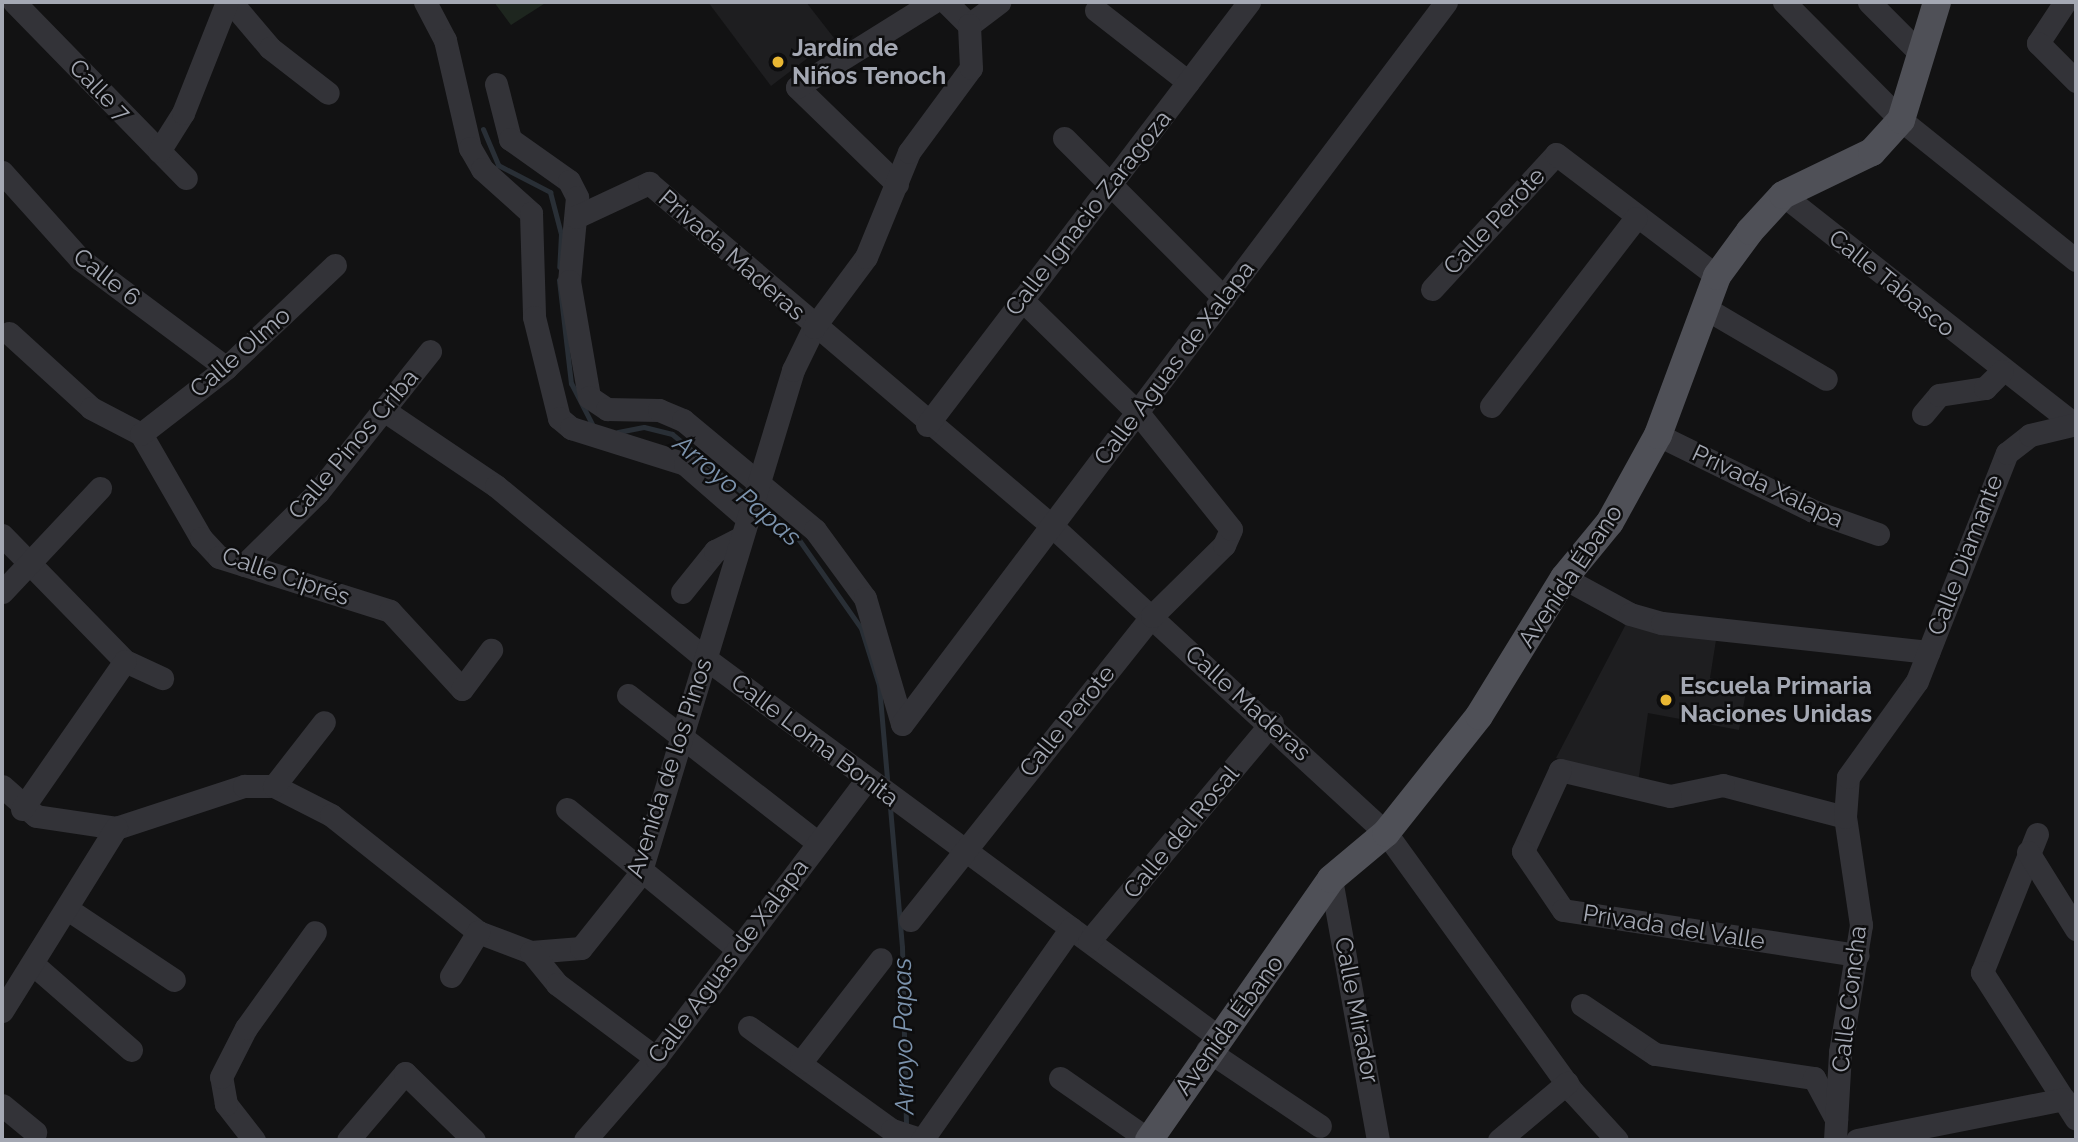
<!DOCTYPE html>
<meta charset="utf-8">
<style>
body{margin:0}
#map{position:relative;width:2078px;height:1142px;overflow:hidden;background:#121213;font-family:Raleway,sans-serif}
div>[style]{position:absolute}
.built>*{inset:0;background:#1e1e20}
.green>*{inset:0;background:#1e261f}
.stream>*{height:5px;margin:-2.5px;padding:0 2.5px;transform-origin:2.5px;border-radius:2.5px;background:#292f36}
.minor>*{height:23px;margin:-11.5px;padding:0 11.5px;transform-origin:11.5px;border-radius:11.5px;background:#333338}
.major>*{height:28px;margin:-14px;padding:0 14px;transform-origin:14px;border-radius:14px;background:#4f5057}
.dots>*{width:19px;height:19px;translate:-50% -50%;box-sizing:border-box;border:4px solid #0d0d0e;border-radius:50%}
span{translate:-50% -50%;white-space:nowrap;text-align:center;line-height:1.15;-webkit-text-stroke:5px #0d0d0e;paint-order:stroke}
.poi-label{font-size:24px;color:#a4a8b3;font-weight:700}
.left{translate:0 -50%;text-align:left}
.street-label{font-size:24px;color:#a4a8b3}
.water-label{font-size:26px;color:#7c93ad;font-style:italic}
.frame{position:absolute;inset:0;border:4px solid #a4a8b3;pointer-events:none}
</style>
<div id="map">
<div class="built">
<i style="clip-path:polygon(708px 2px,806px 2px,834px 38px,771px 86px)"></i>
<i style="clip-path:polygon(1626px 624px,1716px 640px,1710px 678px,1747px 686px,1739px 730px,1648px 713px,1638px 783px,1556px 758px)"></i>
</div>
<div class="green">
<i style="clip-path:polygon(494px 2px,547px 2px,511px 25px)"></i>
</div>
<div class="stream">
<i style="left:483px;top:129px;width:39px;rotate:67deg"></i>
<i style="left:498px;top:165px;width:59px;rotate:27.4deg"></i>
<i style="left:550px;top:192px;width:43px;rotate:75.3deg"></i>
<i style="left:561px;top:234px;width:33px;rotate:93deg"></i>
<i style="left:559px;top:280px;width:104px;rotate:83.4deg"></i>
<i style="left:571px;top:383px;width:46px;rotate:62.9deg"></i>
<i style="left:618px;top:432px;width:26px;rotate:-11deg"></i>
<i style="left:644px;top:427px;width:29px;rotate:14deg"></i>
<i style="left:672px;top:434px;width:99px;rotate:39.7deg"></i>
<i style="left:758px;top:505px;width:50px;rotate:39.4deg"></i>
<i style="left:797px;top:537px;width:111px;rotate:54.9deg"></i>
<i style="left:861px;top:628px;width:60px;rotate:72.5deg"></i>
<i style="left:879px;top:685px;width:94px;rotate:85.1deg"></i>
<i style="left:890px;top:807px;width:141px;rotate:85.1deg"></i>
<i style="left:902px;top:947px;width:180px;rotate:88.7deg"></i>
</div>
<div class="minor">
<i style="left:14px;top:2px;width:246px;rotate:45.7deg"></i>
<i style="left:231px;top:2px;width:60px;rotate:49.7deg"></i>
<i style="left:270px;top:48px;width:73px;rotate:37.8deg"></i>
<i style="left:425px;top:2px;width:43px;rotate:62.2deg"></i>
<i style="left:445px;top:40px;width:111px;rotate:77deg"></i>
<i style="left:470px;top:148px;width:24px;rotate:60deg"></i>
<i style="left:482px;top:169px;width:66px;rotate:41.9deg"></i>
<i style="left:531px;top:213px;width:104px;rotate:88.3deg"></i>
<i style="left:534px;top:317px;width:104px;rotate:76.1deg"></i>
<i style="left:559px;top:418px;width:16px;rotate:40deg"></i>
<i style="left:571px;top:428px;width:120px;rotate:17.5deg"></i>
<i style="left:685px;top:464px;width:82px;rotate:41.1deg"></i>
<i style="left:946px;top:2px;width:33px;rotate:45deg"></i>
<i style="left:1784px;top:2px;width:166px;rotate:45.2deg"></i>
<i style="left:1901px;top:120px;width:224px;rotate:38.7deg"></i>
<i style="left:1869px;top:2px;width:69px;rotate:45deg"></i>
<i style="left:2065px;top:2px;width:49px;rotate:123.4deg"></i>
<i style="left:2038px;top:43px;width:54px;rotate:45deg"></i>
<i style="left:1096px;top:10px;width:117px;rotate:38deg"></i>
<i style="left:969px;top:25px;width:38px;rotate:-37deg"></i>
<i style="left:496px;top:84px;width:57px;rotate:75.7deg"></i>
<i style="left:510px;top:139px;width:72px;rotate:35.4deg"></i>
<i style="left:569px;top:181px;width:18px;rotate:63deg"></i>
<i style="left:577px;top:197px;width:84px;rotate:95.4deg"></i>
<i style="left:569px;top:281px;width:118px;rotate:80.2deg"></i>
<i style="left:589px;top:397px;width:22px;rotate:34deg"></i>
<i style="left:607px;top:409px;width:52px;rotate:1.1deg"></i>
<i style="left:659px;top:410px;width:26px;rotate:23deg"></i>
<i style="left:683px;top:420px;width:172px;rotate:39.8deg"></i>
<i style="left:815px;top:530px;width:84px;rotate:53.7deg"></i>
<i style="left:865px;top:598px;width:131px;rotate:73.6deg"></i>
<i style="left:1064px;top:138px;width:226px;rotate:45deg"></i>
<i style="left:159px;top:151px;width:45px;rotate:-57.7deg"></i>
<i style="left:183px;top:113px;width:119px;rotate:-68.4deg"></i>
<i style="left:2px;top:172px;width:117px;rotate:48.1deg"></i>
<i style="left:80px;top:259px;width:182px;rotate:36.7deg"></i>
<i style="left:897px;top:184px;width:139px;rotate:-135.9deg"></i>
<i style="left:797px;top:87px;width:160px;rotate:-32deg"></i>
<i style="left:1783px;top:195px;width:370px;rotate:38.2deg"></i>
<i style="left:576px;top:217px;width:81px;rotate:-25deg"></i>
<i style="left:649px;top:183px;width:529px;rotate:40.4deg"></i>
<i style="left:1052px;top:526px;width:454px;rotate:42.6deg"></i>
<i style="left:1386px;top:833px;width:319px;rotate:54.2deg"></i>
<i style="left:1573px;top:1092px;width:65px;rotate:47.5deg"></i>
<i style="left:1432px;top:289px;width:183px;rotate:-47.4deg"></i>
<i style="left:1556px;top:154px;width:202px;rotate:37.2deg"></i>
<i style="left:1705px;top:308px;width:140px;rotate:30.4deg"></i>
<i style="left:9px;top:333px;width:111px;rotate:42.4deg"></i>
<i style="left:91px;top:408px;width:56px;rotate:27.5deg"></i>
<i style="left:141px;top:434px;width:120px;rotate:60deg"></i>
<i style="left:201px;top:538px;width:26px;rotate:47deg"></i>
<i style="left:219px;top:557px;width:179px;rotate:17.5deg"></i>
<i style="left:390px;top:611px;width:106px;rotate:47.3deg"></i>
<i style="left:462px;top:689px;width:49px;rotate:-53.4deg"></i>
<i style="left:1491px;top:406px;width:237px;rotate:-52.4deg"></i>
<i style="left:385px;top:411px;width:134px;rotate:34deg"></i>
<i style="left:496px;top:486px;width:271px;rotate:39.5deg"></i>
<i style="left:705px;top:658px;width:636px;rotate:36.44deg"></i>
<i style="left:1923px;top:414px;width:25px;rotate:-50deg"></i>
<i style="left:1939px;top:395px;width:47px;rotate:-8.7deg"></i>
<i style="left:1985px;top:388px;width:24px;rotate:-45deg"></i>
<i style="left:927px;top:425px;width:532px;rotate:-52.72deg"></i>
<i style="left:141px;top:434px;width:108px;rotate:-37.8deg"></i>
<i style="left:226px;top:368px;width:150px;rotate:-43.4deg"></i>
<i style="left:1658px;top:435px;width:173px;rotate:26.1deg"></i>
<i style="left:1813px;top:511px;width:69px;rotate:19.5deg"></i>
<i style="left:2px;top:535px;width:176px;rotate:45.7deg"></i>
<i style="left:125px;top:661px;width:41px;rotate:24.7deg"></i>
<i style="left:244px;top:565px;width:104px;rotate:-44.6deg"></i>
<i style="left:318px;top:492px;width:180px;rotate:-51.5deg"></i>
<i style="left:1564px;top:578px;width:75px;rotate:28.6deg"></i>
<i style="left:1630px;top:614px;width:33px;rotate:16deg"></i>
<i style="left:1662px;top:623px;width:268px;rotate:6.2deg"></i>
<i style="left:2px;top:592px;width:143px;rotate:-46.7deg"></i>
<i style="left:682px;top:592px;width:53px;rotate:-51.2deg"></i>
<i style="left:715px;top:551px;width:29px;rotate:-27deg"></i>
<i style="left:628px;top:695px;width:241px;rotate:37.9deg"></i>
<i style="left:902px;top:724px;width:904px;rotate:-53deg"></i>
<i style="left:2px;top:786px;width:45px;rotate:41.4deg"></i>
<i style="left:36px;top:816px;width:81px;rotate:8.5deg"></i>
<i style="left:116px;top:828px;width:135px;rotate:-18.2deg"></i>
<i style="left:244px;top:786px;width:30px"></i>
<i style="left:274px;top:786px;width:64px;rotate:27deg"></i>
<i style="left:331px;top:815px;width:188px;rotate:38.5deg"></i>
<i style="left:478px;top:932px;width:57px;rotate:20.7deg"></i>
<i style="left:531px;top:952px;width:50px;rotate:-4.6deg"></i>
<i style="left:581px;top:948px;width:95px;rotate:-51.4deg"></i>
<i style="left:640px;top:874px;width:527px;rotate:-73.11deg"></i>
<i style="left:793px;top:370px;width:48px;rotate:-64deg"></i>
<i style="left:814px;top:327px;width:87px;rotate:-53.4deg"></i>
<i style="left:866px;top:257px;width:113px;rotate:-67.7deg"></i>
<i style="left:909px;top:152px;width:104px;rotate:-53.6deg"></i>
<i style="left:971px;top:68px;width:43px;rotate:-92.7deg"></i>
<i style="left:274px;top:786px;width:81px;rotate:-52deg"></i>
<i style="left:22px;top:809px;width:180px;rotate:-55.2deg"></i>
<i style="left:567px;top:809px;width:219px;rotate:39.4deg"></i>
<i style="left:1845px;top:817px;width:126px;rotate:-165.3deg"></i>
<i style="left:1723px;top:785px;width:54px;rotate:168.3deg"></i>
<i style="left:1670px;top:796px;width:113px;rotate:-166.7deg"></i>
<i style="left:1560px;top:770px;width:89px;rotate:114.6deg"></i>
<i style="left:1523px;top:851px;width:71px;rotate:55.9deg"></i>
<i style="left:1563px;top:910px;width:298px;rotate:8.7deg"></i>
<i style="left:2037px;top:834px;width:149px;rotate:111.7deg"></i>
<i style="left:1982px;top:972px;width:174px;rotate:57.4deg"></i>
<i style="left:2028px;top:852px;width:91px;rotate:58.1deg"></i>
<i style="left:1331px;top:879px;width:265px;rotate:79.8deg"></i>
<i style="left:69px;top:910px;width:126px;rotate:33.7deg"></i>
<i style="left:910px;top:920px;width:389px;rotate:-51.5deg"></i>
<i style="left:1152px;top:616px;width:101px;rotate:-44.6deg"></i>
<i style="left:1224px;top:545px;width:17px;rotate:-66deg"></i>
<i style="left:1231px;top:529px;width:149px;rotate:-128.7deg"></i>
<i style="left:1138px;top:413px;width:163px;rotate:-135.7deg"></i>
<i style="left:1089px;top:941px;width:285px;rotate:-50.1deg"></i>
<i style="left:531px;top:952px;width:41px;rotate:50.9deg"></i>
<i style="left:557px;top:984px;width:124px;rotate:36.8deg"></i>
<i style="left:34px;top:965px;width:129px;rotate:41.2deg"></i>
<i style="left:451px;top:976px;width:52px;rotate:-58.5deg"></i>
<i style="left:1582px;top:1005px;width:88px;rotate:33.9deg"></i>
<i style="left:1655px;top:1054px;width:161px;rotate:8.6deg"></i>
<i style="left:1814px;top:1078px;width:47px;rotate:61.8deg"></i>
<i style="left:2px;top:1011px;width:216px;rotate:-58.1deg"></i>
<i style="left:749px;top:1027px;width:176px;rotate:35.8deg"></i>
<i style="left:892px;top:1130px;width:33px;rotate:18deg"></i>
<i style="left:1207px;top:1050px;width:136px;rotate:33.9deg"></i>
<i style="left:801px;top:1062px;width:130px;rotate:-52.2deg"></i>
<i style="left:1060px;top:1078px;width:108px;rotate:34.9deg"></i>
<i style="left:2px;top:1105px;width:43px;rotate:39.3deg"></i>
<i style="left:254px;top:1140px;width:46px;rotate:-127.9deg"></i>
<i style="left:226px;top:1104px;width:27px;rotate:-100deg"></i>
<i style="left:221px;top:1077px;width:55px;rotate:-63deg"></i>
<i style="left:246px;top:1028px;width:118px;rotate:-54.3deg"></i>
<i style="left:348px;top:1140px;width:88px;rotate:-49.6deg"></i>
<i style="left:405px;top:1073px;width:96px;rotate:44.2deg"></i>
<i style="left:585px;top:1140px;width:108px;rotate:-49.1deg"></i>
<i style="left:656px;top:1058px;width:350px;rotate:-52.9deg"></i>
<i style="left:922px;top:1140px;width:259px;rotate:-54.9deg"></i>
<i style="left:1499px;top:1140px;width:89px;rotate:-40deg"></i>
<i style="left:1835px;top:1140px;width:88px;rotate:-86.7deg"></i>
<i style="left:1840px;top:1052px;width:129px;rotate:-80.6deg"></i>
<i style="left:1861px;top:925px;width:109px;rotate:-98.4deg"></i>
<i style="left:1845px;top:817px;width:40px;rotate:-85.7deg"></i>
<i style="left:1848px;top:777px;width:118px;rotate:-54.3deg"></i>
<i style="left:1917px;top:681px;width:245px;rotate:-68.5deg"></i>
<i style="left:2007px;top:453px;width:29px;rotate:-38deg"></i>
<i style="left:2030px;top:435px;width:47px;rotate:-13.4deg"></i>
<i style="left:1857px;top:1140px;width:211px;rotate:-11.2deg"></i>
</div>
<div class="major">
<i style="left:1149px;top:1140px;width:318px;rotate:-55.1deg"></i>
<i style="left:1331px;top:879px;width:72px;rotate:-39.9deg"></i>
<i style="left:1386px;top:833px;width:149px;rotate:-51.5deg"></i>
<i style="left:1479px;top:716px;width:162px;rotate:-58.4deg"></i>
<i style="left:1564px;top:578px;width:72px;rotate:-50.6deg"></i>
<i style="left:1610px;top:522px;width:99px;rotate:-61.1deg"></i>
<i style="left:1658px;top:435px;width:170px;rotate:-69.6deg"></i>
<i style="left:1717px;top:276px;width:56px;rotate:-53.7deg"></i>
<i style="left:1750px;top:231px;width:49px;rotate:-47.5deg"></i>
<i style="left:1783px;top:195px;width:99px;rotate:-25.8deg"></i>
<i style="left:1872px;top:152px;width:43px;rotate:-47.8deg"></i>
<i style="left:1901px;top:120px;width:123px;rotate:-73deg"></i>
</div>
<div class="dots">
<i style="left:778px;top:62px;background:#e9b733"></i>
<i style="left:1666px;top:700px;background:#e9b733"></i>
</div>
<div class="poi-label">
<span class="left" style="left:792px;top:62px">Jardín de<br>Niños Tenoch</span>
<span class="left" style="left:1680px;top:700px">Escuela Primaria<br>Naciones Unidas</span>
</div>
<div class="street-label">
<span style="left:100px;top:90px;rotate:46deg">Calle 7</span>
<span style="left:1088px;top:213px;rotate:-52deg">Calle Ignacio Zaragoza</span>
<span style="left:1494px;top:221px;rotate:-47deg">Calle Perote</span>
<span style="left:732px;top:255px;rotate:41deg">Privada Maderas</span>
<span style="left:107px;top:277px;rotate:38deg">Calle 6</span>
<span style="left:1892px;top:283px;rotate:39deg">Calle Tabasco</span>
<span style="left:240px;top:352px;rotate:-41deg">Calle Olmo</span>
<span style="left:1174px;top:363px;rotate:-53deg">Calle Aguas de Xalapa</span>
<span style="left:353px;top:444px;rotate:-50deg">Calle Pinos Criba</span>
<span style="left:1768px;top:486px;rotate:25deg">Privada Xalapa</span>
<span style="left:1965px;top:555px;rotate:-69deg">Calle Diamante</span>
<span style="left:286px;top:576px;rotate:19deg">Calle Ciprés</span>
<span style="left:1570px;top:576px;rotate:-56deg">Avenida Ébano</span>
<span style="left:1248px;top:703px;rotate:42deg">Calle Maderas</span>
<span style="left:1067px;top:721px;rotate:-51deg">Calle Perote</span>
<span style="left:815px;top:740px;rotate:37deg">Calle Loma Bonita</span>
<span style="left:669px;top:768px;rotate:-72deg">Avenida de los Pinos</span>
<span style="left:1181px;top:832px;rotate:-50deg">Calle del Rosal</span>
<span style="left:1674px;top:927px;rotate:9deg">Privada del Valle</span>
<span style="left:728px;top:961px;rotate:-53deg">Calle Aguas de Xalapa</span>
<span style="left:1849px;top:999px;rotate:-83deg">Calle Concha</span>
<span style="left:1357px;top:1010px;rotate:79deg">Calle Mirador</span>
<span style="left:1229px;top:1025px;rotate:-54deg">Avenida Ébano</span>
</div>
<div class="water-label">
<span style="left:737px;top:491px;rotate:40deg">Arroyo Papas</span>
<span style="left:904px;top:1036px;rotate:-91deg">Arroyo Papas</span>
</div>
<div class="frame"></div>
</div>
